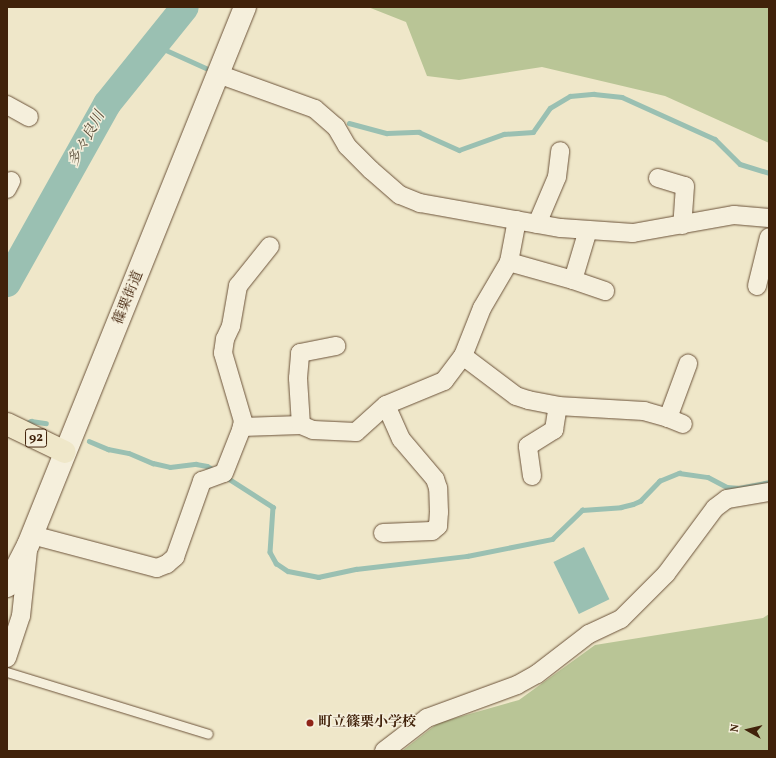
<!DOCTYPE html>
<meta charset="utf-8">
<style>
body{margin:0}
#map{position:relative;width:776px;height:758px;overflow:hidden;background:#efe7c9;font-family:Vollkorn,"Noto Serif JP",serif}
div>[style]{position:absolute}
.green>*{inset:0;background:#b9c596}
.water>*{inset:0;background:#9ac0b2;transform-origin:0 0}
.stream>*{height:4.5px;margin:-2.25px;padding:0 2.25px;transform-origin:2.25px;border-radius:2.25px;background:#9ac0b2}
.river>*{height:28px;margin:-14px;padding:0 14px;transform-origin:14px;border-radius:14px;background:#9ac0b2}
.roads{filter:drop-shadow(0 0 1px #6c533a) drop-shadow(0 0 1px #6c533a)}
.service>*{height:9px;margin:-4.5px;padding:0 4.5px;transform-origin:4.5px;border-radius:4.5px;background:#f5efdc}
.minor>*{height:18px;margin:-9px;padding:0 9px;transform-origin:9px;border-radius:9px;background:#f5efdc}
.secondary>*{height:22px;margin:-11px;padding:0 11px;transform-origin:11px;border-radius:11px;background:#f5efdc}
.primary>*{height:22px;margin:-11px;padding:0 11px;transform-origin:11px;border-radius:11px;background:#efe7c9}
.dots>*{width:11px;height:11px;translate:-50% -50%;box-sizing:border-box;border:2px solid #f5efdc;border-radius:50%}
span{translate:-50% -50%;white-space:nowrap;text-align:center;line-height:1.15;-webkit-text-stroke:3px #f5efdc;paint-order:stroke}
.shield-label span{padding:1px 3px;background:#f5efdc;border:1px solid;border-radius:3px;-webkit-text-stroke-width:0}
.shield-label{font-size:13px;color:#41220a;font-weight:700}
.street-label{font-size:14px;color:#41220a}
.poi-label{font-size:14px;color:#41220a;font-weight:700}
.left{translate:0 -50%;text-align:left}
.water-label{font-size:15px;color:#5c513c;font-style:italic}
.frame{position:absolute;inset:0;border:8px solid #41220a;pointer-events:none}
.north{position:absolute;left:728px;top:710px;width:40px;height:40px;-webkit-text-stroke:3px #f5efdc;paint-order:stroke;rotate:278deg;font-size:11px;font-weight:700;line-height:16px;text-align:center;color:#41220a}
.north::after{content:'';display:block;margin:auto;width:14px;height:18px;background:#41220a;clip-path:polygon(50% 0,100% 100%,50% 72%,0 100%)}
</style>
<div id="map">
<div class="green">
<i style="clip-path:polygon(368px 7px,769px 7px,769px 143px,665px 96px,542px 67px,459px 80px,427px 76px,406px 22px)"></i>
<i style="clip-path:polygon(769px 614px,769px 751px,402px 751px,438px 723px,519px 700px,595px 645px,763px 618px)"></i>
</div>
<div class="water">
<i style="left:584px;top:547px;width:58px;height:34px;rotate:64deg"></i>
</div>
<div class="stream">
<i style="left:155px;top:45px;width:56px;rotate:24.3deg"></i>
<i style="left:349px;top:123px;width:39px;rotate:15deg"></i>
<i style="left:387px;top:133px;width:32px;rotate:-2deg"></i>
<i style="left:419px;top:132px;width:44px;rotate:24.2deg"></i>
<i style="left:459px;top:150px;width:48px;rotate:-19.6deg"></i>
<i style="left:504px;top:134px;width:29px;rotate:-4deg"></i>
<i style="left:533px;top:132px;width:29px;rotate:-55deg"></i>
<i style="left:550px;top:108px;width:23px;rotate:-31deg"></i>
<i style="left:570px;top:96px;width:24px;rotate:-5deg"></i>
<i style="left:594px;top:94px;width:28px;rotate:6deg"></i>
<i style="left:622px;top:97px;width:102px;rotate:24.3deg"></i>
<i style="left:715px;top:139px;width:35px;rotate:45deg"></i>
<i style="left:740px;top:164px;width:30px;rotate:17deg"></i>
<i style="left:22px;top:425px;width:10px;rotate:-24deg"></i>
<i style="left:31px;top:421px;width:15px;rotate:8deg"></i>
<i style="left:89px;top:441px;width:21px;rotate:23deg"></i>
<i style="left:108px;top:449px;width:21px;rotate:11deg"></i>
<i style="left:129px;top:453px;width:26px;rotate:23deg"></i>
<i style="left:153px;top:463px;width:17px;rotate:13deg"></i>
<i style="left:170px;top:467px;width:26px;rotate:-7deg"></i>
<i style="left:196px;top:464px;width:11px;rotate:10deg"></i>
<i style="left:207px;top:466px;width:10px;rotate:29deg"></i>
<i style="left:226px;top:477px;width:56px;rotate:32.6deg"></i>
<i style="left:273px;top:507px;width:45px;rotate:93.8deg"></i>
<i style="left:270px;top:552px;width:13px;rotate:61deg"></i>
<i style="left:276px;top:563px;width:14px;rotate:34deg"></i>
<i style="left:288px;top:571px;width:31px;rotate:11deg"></i>
<i style="left:318px;top:577px;width:39px;rotate:-12deg"></i>
<i style="left:356px;top:569px;width:112px;rotate:-6.7deg"></i>
<i style="left:467px;top:556px;width:87px;rotate:-11.3deg"></i>
<i style="left:552px;top:539px;width:42px;rotate:-44deg"></i>
<i style="left:582px;top:510px;width:39px;rotate:-4deg"></i>
<i style="left:621px;top:507px;width:12px;rotate:-14deg"></i>
<i style="left:633px;top:504px;width:8px;rotate:-23deg"></i>
<i style="left:640px;top:501px;width:28px;rotate:-46deg"></i>
<i style="left:659px;top:481px;width:22px;rotate:-22deg"></i>
<i style="left:679px;top:473px;width:29px;rotate:8deg"></i>
<i style="left:708px;top:477px;width:21px;rotate:28deg"></i>
<i style="left:727px;top:487px;width:12px;rotate:5deg"></i>
<i style="left:739px;top:488px;width:31px;rotate:-11deg"></i>
</div>
<div class="river">
<i style="left:7px;top:283px;width:205px;rotate:-60.8deg"></i>
<i style="left:107px;top:104px;width:124px;rotate:-51.2deg"></i>
</div>
<div class="roads">
<div class="service">
<i style="left:7px;top:672px;width:210px;rotate:17.1deg"></i>
</div>
<div class="minor">
<i style="left:218px;top:74px;width:103px;rotate:19.8deg"></i>
<i style="left:315px;top:109px;width:28px;rotate:41deg"></i>
<i style="left:336px;top:127px;width:22px;rotate:60deg"></i>
<i style="left:347px;top:146px;width:34px;rotate:45deg"></i>
<i style="left:371px;top:170px;width:38px;rotate:41deg"></i>
<i style="left:400px;top:195px;width:22px;rotate:22deg"></i>
<i style="left:420px;top:203px;width:143px;rotate:10.1deg"></i>
<i style="left:561px;top:228px;width:72px;rotate:4deg"></i>
<i style="left:633px;top:233px;width:103px;rotate:-10.1deg"></i>
<i style="left:734px;top:215px;width:35px;rotate:5deg"></i>
<i style="left:7px;top:105px;width:25px;rotate:29deg"></i>
<i style="left:658px;top:178px;width:28px;rotate:17deg"></i>
<i style="left:685px;top:186px;width:39px;rotate:94deg"></i>
<i style="left:7px;top:189px;width:9px;rotate:-63deg"></i>
<i style="left:517px;top:220px;width:43px;rotate:100.8deg"></i>
<i style="left:509px;top:262px;width:53px;rotate:120.4deg"></i>
<i style="left:482px;top:308px;width:52px;rotate:111.6deg"></i>
<i style="left:463px;top:356px;width:66px;rotate:37deg"></i>
<i style="left:516px;top:396px;width:13px;rotate:18deg"></i>
<i style="left:528px;top:400px;width:31px;rotate:11deg"></i>
<i style="left:558px;top:406px;width:86px;rotate:3.3deg"></i>
<i style="left:644px;top:411px;width:25px;rotate:16deg"></i>
<i style="left:668px;top:418px;width:58px;rotate:-69.7deg"></i>
<i style="left:537px;top:224px;width:51px;rotate:-66.9deg"></i>
<i style="left:557px;top:177px;width:26px;rotate:-83deg"></i>
<i style="left:509px;top:262px;width:66px;rotate:15.7deg"></i>
<i style="left:573px;top:280px;width:52px;rotate:-73.3deg"></i>
<i style="left:573px;top:280px;width:34px;rotate:19deg"></i>
<i style="left:757px;top:286px;width:50px;rotate:-76.2deg"></i>
<i style="left:668px;top:418px;width:16px;rotate:22deg"></i>
<i style="left:301px;top:425px;width:13px;rotate:23deg"></i>
<i style="left:313px;top:430px;width:43px;rotate:2.7deg"></i>
<i style="left:356px;top:432px;width:40px;rotate:-42deg"></i>
<i style="left:386px;top:405px;width:63px;rotate:-22.5deg"></i>
<i style="left:444px;top:381px;width:31px;rotate:-53deg"></i>
<i style="left:242px;top:427px;width:59px;rotate:-1.9deg"></i>
<i style="left:301px;top:425px;width:47px;rotate:-93.7deg"></i>
<i style="left:298px;top:378px;width:25px;rotate:-85deg"></i>
<i style="left:300px;top:353px;width:37px;rotate:-11deg"></i>
<i style="left:532px;top:476px;width:30px;rotate:-98deg"></i>
<i style="left:528px;top:446px;width:31px;rotate:-32deg"></i>
<i style="left:554px;top:430px;width:24px;rotate:-81deg"></i>
<i style="left:383px;top:533px;width:49px;rotate:-2.3deg"></i>
<i style="left:432px;top:531px;width:8px;rotate:-40deg"></i>
<i style="left:438px;top:526px;width:14px;rotate:-86deg"></i>
<i style="left:439px;top:512px;width:24px;rotate:-92deg"></i>
<i style="left:438px;top:488px;width:9px;rotate:-108deg"></i>
<i style="left:435px;top:479px;width:52px;rotate:-130.4deg"></i>
<i style="left:401px;top:439px;width:37px;rotate:-114deg"></i>
<i style="left:32px;top:535px;width:129px;rotate:14.8deg"></i>
<i style="left:157px;top:568px;width:11px;rotate:-22deg"></i>
<i style="left:167px;top:564px;width:11px;rotate:-41deg"></i>
<i style="left:175px;top:557px;width:81px;rotate:-70.4deg"></i>
<i style="left:202px;top:481px;width:23px;rotate:-20deg"></i>
<i style="left:224px;top:473px;width:46px;rotate:-68.4deg"></i>
<i style="left:241px;top:430px;width:9px;rotate:-77deg"></i>
<i style="left:243px;top:421px;width:71px;rotate:-106.4deg"></i>
<i style="left:223px;top:353px;width:14px;rotate:-82deg"></i>
<i style="left:225px;top:339px;width:14px;rotate:-65deg"></i>
<i style="left:231px;top:326px;width:41px;rotate:-80.1deg"></i>
<i style="left:238px;top:286px;width:51px;rotate:-51.3deg"></i>
<i style="left:7px;top:658px;width:44px;rotate:-71.6deg"></i>
<i style="left:21px;top:616px;width:66px;rotate:-83.9deg"></i>
<i style="left:384px;top:751px;width:54px;rotate:-37.5deg"></i>
<i style="left:427px;top:718px;width:96px;rotate:-20.1deg"></i>
<i style="left:517px;top:685px;width:23px;rotate:-29deg"></i>
<i style="left:537px;top:674px;width:66px;rotate:-37.6deg"></i>
<i style="left:589px;top:634px;width:35px;rotate:-25deg"></i>
<i style="left:621px;top:619px;width:64px;rotate:-45deg"></i>
<i style="left:666px;top:574px;width:82px;rotate:-53.4deg"></i>
<i style="left:715px;top:508px;width:15px;rotate:-37deg"></i>
<i style="left:727px;top:499px;width:43px;rotate:-9.5deg"></i>
</div>
<div class="secondary">
<i style="left:7px;top:586px;width:46px;rotate:-62.9deg"></i>
<i style="left:28px;top:545px;width:580px;rotate:-68.03deg"></i>
</div>
<div class="primary">
<i style="left:7px;top:424px;width:64px;rotate:25.8deg"></i>
</div>
</div>
<div class="dots">
<i style="left:310px;top:723px;background:#8f2418"></i>
</div>
<div class="shield-label">
<span style="left:36px;top:438px">92</span>
</div>
<div class="street-label">
<span style="left:129px;top:298px;rotate:-68deg">篠栗街道</span>
</div>
<div class="poi-label">
<span class="left" style="left:318px;top:723px">町立篠栗小学校</span>
</div>
<div class="water-label">
<span style="left:87px;top:139px;rotate:-61deg">多々良川</span>
</div>
<div class="frame"></div>
<div class="north">N</div>
</div>
